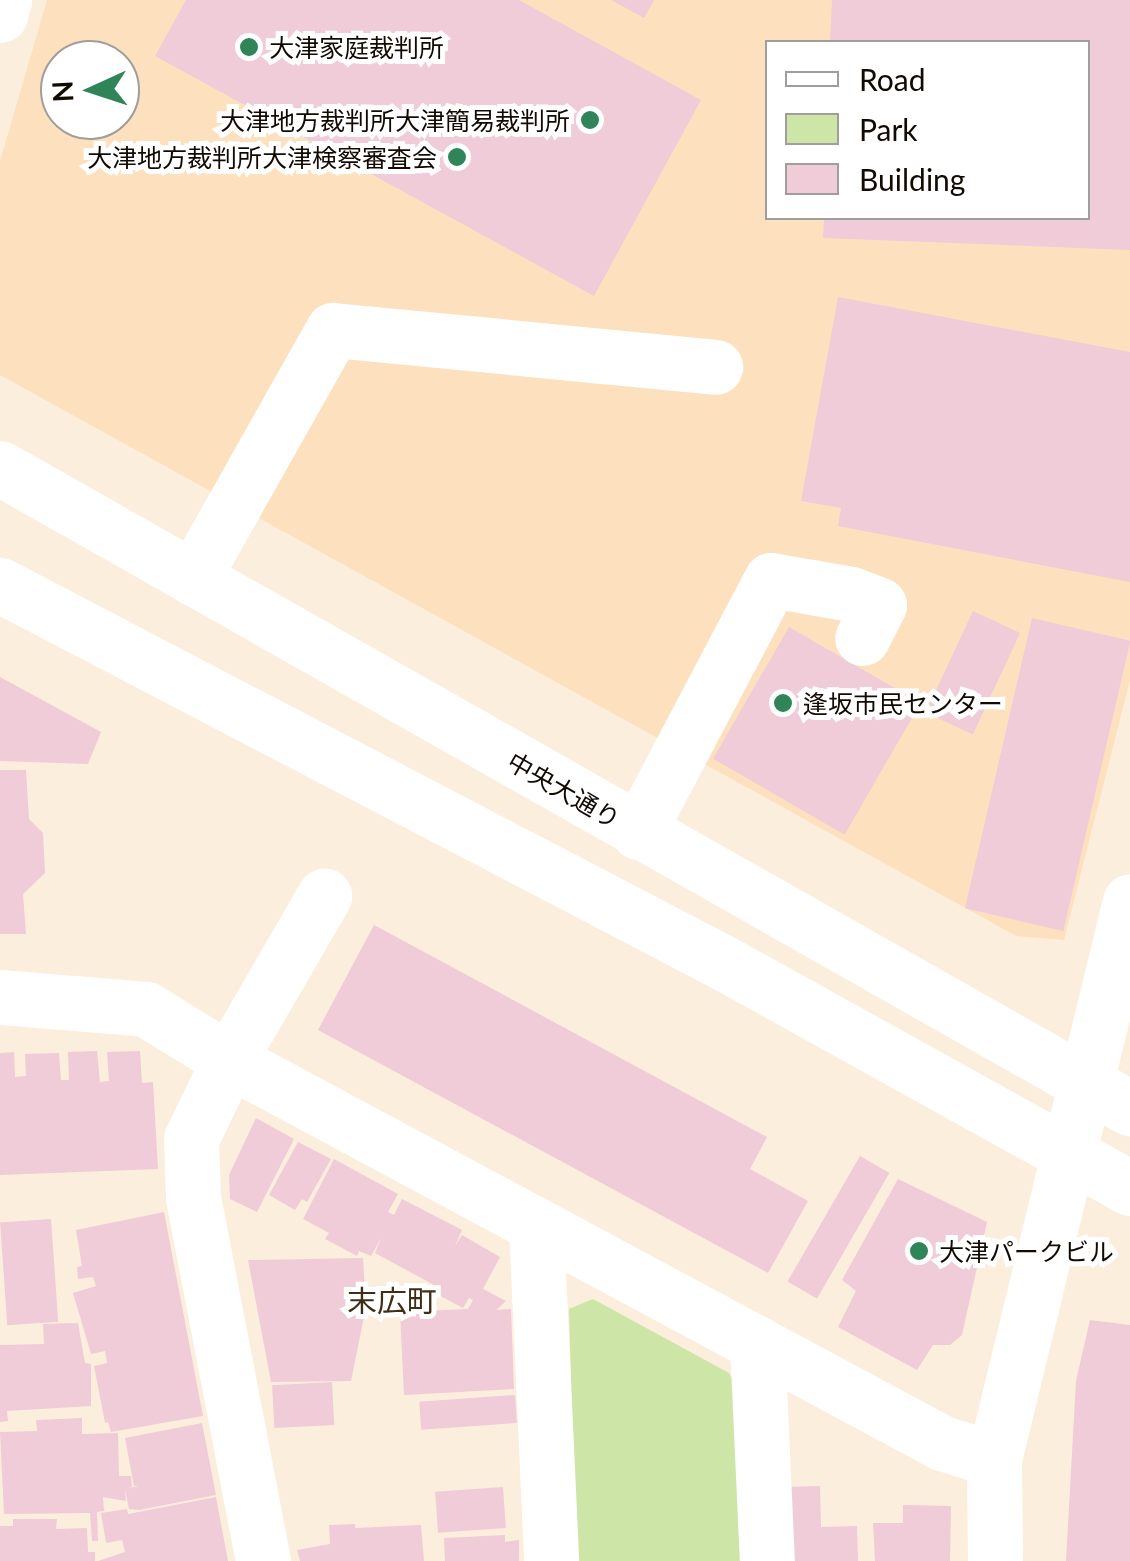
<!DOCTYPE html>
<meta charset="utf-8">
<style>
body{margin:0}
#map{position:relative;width:1130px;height:1561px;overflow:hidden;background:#fceedd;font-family:Lato,"Noto Sans JP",sans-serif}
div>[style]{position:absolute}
.built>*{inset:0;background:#fde1be}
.green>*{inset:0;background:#cde5a6}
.building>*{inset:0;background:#f0cbd8;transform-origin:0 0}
.minor>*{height:55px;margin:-27.5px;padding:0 27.5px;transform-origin:27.5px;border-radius:27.5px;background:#fff}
.dots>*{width:28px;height:28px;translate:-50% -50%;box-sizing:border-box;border:5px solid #fff;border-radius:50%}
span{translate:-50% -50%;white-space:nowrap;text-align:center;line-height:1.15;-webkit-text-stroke:10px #fff;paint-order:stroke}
.poi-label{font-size:25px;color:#110a03}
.left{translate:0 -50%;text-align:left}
.right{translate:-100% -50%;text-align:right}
.street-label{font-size:25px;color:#110a03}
.quarter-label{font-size:30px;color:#3f2e16}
.legend{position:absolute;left:765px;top:40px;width:325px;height:180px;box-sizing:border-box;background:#fff;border:2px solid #a09d9a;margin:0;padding:12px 18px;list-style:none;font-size:30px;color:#110a03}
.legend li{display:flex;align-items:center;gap:20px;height:50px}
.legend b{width:50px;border:2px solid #a09d9a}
.north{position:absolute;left:40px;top:40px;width:100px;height:100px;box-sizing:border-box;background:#fff;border:2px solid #a09d9a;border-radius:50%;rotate:267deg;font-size:28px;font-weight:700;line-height:40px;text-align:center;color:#110a03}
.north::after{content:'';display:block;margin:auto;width:35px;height:45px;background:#308558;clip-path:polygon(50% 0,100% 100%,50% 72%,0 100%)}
</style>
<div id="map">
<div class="built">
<i style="clip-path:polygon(evenodd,47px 0,1130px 0,1130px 680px,1064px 940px,1016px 936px,0 375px,0 161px,47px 0,768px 42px,1088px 42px,1088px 218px,768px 218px,768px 42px,47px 0,60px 60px,120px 60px,120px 120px,60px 120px,60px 60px)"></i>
</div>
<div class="green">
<i style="clip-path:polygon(593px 1299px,729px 1373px,745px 1404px,750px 1561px,576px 1561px,569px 1309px)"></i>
</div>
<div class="building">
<i style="clip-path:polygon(186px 0,519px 0,701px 100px,594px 296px,155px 56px)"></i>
<i style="clip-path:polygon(611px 0,654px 0,644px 18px)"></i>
<i style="clip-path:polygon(832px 0,1130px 0,1130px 250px,823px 238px,824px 218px,1088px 218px,1088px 42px,830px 42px)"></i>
<i style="clip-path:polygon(838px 297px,1130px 352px,1130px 582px,838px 526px,841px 508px,801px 501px)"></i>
<i style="left:973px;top:611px;width:52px;height:112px;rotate:25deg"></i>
<i style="left:1032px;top:618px;width:101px;height:298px;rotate:13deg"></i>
<i style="left:789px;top:627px;width:152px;height:152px;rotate:30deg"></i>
<i style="clip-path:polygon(0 677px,101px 732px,88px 764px,0 761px)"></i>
<i style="clip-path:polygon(0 770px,26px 770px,29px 819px,43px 833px,45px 873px,23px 894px,26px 934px,0 934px)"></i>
<i style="clip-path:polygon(374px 925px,767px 1137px,750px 1169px,808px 1201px,768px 1273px,318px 1030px)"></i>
<i style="clip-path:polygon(97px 1051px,100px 1082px,109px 1081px,107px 1052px,140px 1051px,142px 1083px,153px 1082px,158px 1169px,0 1175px,0 1053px,14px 1052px,15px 1077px,26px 1076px,25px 1054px,59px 1053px,61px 1080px,69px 1080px,68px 1052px)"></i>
<i style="clip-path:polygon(256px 1118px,294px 1139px,257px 1212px,230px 1199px,229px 1175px)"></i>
<i style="clip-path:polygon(298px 1142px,331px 1159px,307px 1202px,302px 1199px,295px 1210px,269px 1195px)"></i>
<i style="left:860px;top:1156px;width:34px;height:145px;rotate:30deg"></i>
<i style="clip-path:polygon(334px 1159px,398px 1194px,388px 1212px,394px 1215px,402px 1199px,462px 1230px,455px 1246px,462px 1235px,500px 1257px,483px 1289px,506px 1301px,496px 1310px,511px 1309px,514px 1389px,404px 1395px,400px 1312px,468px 1309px,473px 1300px,469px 1298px,463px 1308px,431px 1291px,434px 1285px,375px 1253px,381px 1238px,371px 1256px,359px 1251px,357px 1256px,325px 1239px,329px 1233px,303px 1219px)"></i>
<i style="clip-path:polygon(898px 1179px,987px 1222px,962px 1335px,950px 1345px,933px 1345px,917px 1370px,838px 1327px,856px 1291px,842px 1280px)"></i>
<i style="clip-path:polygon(164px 1212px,203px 1416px,111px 1432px,108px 1422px,105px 1423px,94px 1366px,107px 1363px,105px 1351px,91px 1354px,73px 1293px,96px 1286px,93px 1277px,78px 1279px,77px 1267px,82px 1266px,76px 1230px)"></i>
<i style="left:51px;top:1219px;width:103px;height:51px;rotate:86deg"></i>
<i style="clip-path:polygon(363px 1258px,366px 1307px,351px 1381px,271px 1382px,248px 1260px)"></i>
<i style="clip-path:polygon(1090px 1320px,1130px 1325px,1130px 1561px,1066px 1561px,1076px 1381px)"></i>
<i style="clip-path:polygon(78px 1323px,85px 1363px,91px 1364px,91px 1406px,7px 1411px,8px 1421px,0 1422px,0 1345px,44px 1344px,43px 1324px)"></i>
<i style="left:332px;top:1382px;width:43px;height:60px;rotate:87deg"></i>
<i style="left:515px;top:1395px;width:28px;height:96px;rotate:86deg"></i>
<i style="clip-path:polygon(82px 1418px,82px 1434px,118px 1433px,119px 1476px,131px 1476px,132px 1487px,125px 1489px,139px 1486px,134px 1486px,125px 1438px,202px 1423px,216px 1495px,139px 1510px,129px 1509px,125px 1489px,126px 1501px,103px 1497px,104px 1511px,97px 1512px,98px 1541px,92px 1541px,90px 1513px,4px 1514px,0 1432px,37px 1431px,36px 1420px)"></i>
<i style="clip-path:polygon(820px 1486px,821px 1527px,857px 1526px,858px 1561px,789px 1561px,787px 1487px)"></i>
<i style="left:503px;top:1487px;width:41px;height:68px;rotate:86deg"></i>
<i style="clip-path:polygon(216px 1497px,228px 1561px,98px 1561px,125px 1552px,122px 1540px,106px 1543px,101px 1513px,127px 1509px,128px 1514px)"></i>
<i style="clip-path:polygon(903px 1505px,951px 1506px,950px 1561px,875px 1561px,873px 1523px,903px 1523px)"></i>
<i style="clip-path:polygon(13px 1519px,57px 1519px,56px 1529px,87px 1528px,88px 1552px,95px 1552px,95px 1561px,0 1561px,0 1526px,13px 1526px)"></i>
<i style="clip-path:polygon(355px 1524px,355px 1528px,421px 1525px,424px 1561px,300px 1561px,297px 1550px,330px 1544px,329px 1525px)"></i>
<i style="clip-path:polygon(505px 1535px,505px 1542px,519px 1540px,519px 1561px,445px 1561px,444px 1538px)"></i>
</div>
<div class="minor">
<i style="left:0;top:15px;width:16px;rotate:-75deg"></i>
<i style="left:0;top:468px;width:1299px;rotate:29.53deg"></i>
<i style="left:193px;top:578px;width:285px;rotate:-60.6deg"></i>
<i style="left:333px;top:330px;width:384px;rotate:5.5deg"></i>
<i style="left:0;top:585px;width:817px;rotate:27.57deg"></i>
<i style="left:724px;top:963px;width:464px;rotate:29deg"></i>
<i style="left:638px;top:832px;width:285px;rotate:-62.2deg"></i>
<i style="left:771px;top:580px;width:81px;rotate:9.9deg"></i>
<i style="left:851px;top:594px;width:30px;rotate:21deg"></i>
<i style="left:879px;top:605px;width:37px;rotate:117deg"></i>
<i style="left:0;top:997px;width:146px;rotate:4.7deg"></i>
<i style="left:146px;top:1009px;width:97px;rotate:31.6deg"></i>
<i style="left:229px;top:1060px;width:809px;rotate:28.24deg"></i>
<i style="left:942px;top:1443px;width:54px;rotate:17.1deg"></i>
<i style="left:536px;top:1226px;width:335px;rotate:87.4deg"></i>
<i style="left:757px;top:1343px;width:218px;rotate:87.4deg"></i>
<i style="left:263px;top:1561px;width:370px;rotate:-100.9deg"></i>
<i style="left:193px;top:1198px;width:59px;rotate:-91.9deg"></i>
<i style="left:191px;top:1139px;width:88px;rotate:-64.3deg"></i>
<i style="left:229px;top:1060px;width:190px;rotate:-59.9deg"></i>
<i style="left:995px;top:1561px;width:102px;rotate:-90.6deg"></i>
<i style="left:994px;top:1459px;width:574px;rotate:-76.3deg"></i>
</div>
<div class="dots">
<i style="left:249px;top:47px;background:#308558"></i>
<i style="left:590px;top:120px;background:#308558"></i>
<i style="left:457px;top:157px;background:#308558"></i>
<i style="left:783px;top:703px;background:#308558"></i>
<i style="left:919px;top:1251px;background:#308558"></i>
</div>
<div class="poi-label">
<span class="left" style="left:269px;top:47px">大津家庭裁判所</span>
<span class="right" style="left:570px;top:120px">大津地方裁判所大津簡易裁判所</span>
<span class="right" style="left:437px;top:157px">大津地方裁判所大津検察審査会</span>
<span class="left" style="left:803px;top:703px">逢坂市民センター</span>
<span class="left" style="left:939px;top:1251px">大津パークビル</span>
</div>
<div class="street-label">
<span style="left:564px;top:790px;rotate:30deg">中央大通り</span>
</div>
<div class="quarter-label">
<span style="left:392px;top:1300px">末広町</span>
</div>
<ul class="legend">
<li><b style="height:12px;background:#fff"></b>Road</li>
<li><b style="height:28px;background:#cde5a6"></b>Park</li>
<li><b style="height:28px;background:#f0cbd8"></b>Building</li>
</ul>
<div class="north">N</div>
</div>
